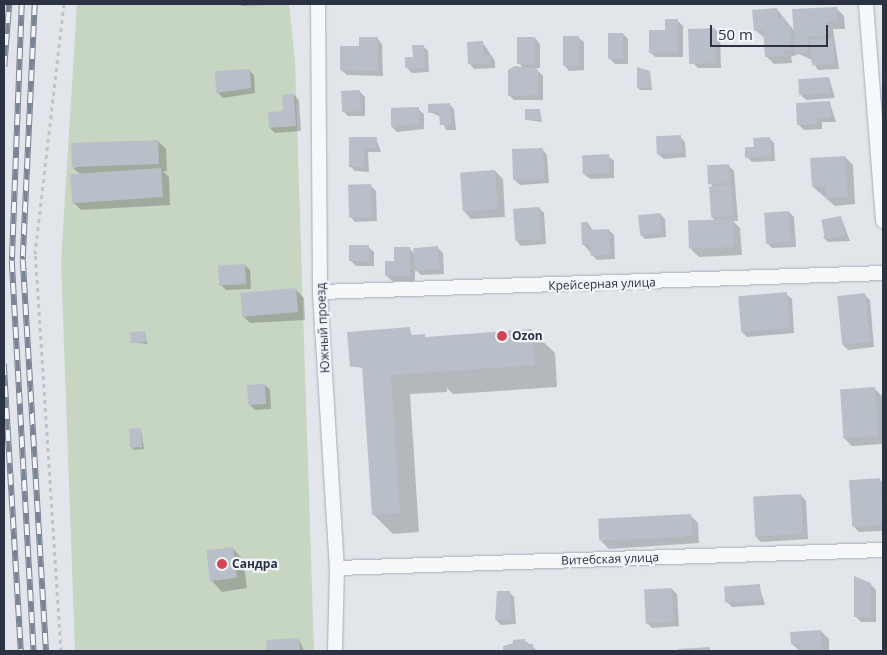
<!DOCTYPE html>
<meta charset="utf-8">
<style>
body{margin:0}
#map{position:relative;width:887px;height:655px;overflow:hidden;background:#e2e6eb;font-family:"Open Sans",sans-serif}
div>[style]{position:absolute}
.green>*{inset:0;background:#c7d5c3}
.shadow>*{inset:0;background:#0003}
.building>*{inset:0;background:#b9bfc9;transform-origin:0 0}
.path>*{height:3px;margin-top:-1.5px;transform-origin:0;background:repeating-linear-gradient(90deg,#c0c4ca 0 4px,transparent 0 8px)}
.roads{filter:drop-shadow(0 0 1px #a7acb6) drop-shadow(0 0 1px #a7acb6)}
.street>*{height:14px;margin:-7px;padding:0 7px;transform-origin:7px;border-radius:7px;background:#f5f7f9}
.rail>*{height:5.5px;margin-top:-2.75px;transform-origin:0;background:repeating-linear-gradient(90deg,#f2f5f8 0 11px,#7b8495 0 22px);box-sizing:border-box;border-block:1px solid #7b8495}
.dots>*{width:14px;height:14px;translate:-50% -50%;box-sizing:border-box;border:2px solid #f2f5f8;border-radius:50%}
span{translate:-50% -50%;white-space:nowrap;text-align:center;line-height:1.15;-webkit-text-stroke:4.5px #f2f5f8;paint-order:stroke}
.street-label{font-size:12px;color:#2a3244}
.poi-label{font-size:12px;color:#2a3244;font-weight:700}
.left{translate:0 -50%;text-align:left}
.frame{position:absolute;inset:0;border:5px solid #2a3244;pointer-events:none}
.scale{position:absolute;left:710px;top:25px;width:118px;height:22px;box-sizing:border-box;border:2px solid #2a3244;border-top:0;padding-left:6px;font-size:15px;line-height:18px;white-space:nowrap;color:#2a3244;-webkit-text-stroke:4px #f2f5f8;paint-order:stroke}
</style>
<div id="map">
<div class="green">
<i style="clip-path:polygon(77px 4px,289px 4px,295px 60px,314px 651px,75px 651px,61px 262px)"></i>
</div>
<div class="shadow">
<i style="clip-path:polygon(240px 4px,264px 4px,264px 5px,242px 6px)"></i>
<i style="clip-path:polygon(836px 8px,844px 16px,845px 29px,833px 29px,839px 69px,818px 70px,812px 60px,799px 54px,791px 57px,792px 63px,774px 64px,766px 56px,765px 38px,755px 30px,777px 9px,795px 32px)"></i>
<i style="clip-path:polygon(678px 21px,683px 26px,683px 57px,655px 57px,650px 52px)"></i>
<i style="clip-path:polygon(715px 29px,720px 35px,721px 68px,698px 68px,693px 63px)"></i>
<i style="clip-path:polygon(623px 34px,628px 39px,628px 64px,615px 64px,610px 59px)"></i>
<i style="clip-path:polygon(578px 37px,584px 42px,584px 70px,569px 71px,564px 65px)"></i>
<i style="clip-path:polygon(377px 38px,382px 44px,383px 76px,347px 75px,341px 70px)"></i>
<i style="clip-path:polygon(535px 38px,540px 44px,540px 68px,535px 68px,543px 76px,543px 100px,514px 100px,509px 95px,523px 68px,519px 63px)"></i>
<i style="clip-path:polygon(483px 43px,495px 61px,495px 68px,474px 69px,469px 63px)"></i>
<i style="clip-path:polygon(423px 46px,428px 51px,429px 72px,412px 73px,407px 68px)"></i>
<i style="clip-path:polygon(249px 70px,254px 75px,255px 93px,223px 98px,218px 93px,217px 72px)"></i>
<i style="clip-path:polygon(650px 72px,652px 90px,640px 90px,638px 88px)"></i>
<i style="clip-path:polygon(829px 78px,835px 98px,806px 100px,801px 95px)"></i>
<i style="clip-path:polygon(360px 92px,365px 97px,365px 116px,348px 116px,343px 111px)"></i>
<i style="clip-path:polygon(294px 95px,299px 100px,301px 131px,275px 133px,270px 128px)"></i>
<i style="clip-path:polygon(830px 103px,836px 122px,822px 122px,822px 129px,804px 130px,799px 125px)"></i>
<i style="clip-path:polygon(449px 104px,454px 109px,456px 130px,446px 130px,441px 117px,430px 112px)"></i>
<i style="clip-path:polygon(418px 109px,424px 114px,424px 129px,397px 132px,392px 127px)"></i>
<i style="clip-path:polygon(540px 110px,542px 122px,527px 120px)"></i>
<i style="clip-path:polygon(680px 137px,685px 142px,686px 157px,664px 159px,658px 154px)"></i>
<i style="clip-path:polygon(376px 138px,381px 152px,368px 152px,369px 172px,355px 171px,350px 166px,350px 139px)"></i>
<i style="clip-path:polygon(769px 138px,774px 143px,775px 161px,752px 162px,747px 157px)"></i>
<i style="clip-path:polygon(158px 141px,166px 149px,167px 171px,163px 171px,169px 177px,170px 205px,81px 210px,73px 202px,80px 174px,73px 168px)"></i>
<i style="clip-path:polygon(542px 149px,547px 155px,549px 183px,520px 185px,515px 180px)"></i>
<i style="clip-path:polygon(608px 156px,614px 161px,614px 178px,590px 179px,584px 174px)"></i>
<i style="clip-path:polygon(845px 157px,853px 165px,855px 204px,835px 206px,813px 187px)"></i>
<i style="clip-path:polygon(729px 166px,734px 171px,738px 221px,733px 221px,740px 228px,742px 255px,699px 257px,691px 249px,716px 221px,712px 217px,714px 188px,710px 183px)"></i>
<i style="clip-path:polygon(495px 171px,503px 179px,505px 217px,471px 219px,464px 211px)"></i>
<i style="clip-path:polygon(371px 186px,376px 191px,377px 221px,355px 222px,350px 216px)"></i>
<i style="clip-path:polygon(539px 208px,544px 213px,546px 244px,521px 246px,516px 240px)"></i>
<i style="clip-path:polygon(789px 212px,794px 217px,796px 247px,772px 248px,767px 243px)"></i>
<i style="clip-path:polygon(660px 214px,665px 219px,666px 237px,645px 239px,640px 234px)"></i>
<i style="clip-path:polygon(841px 217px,850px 241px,828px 242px,823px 237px)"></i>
<i style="clip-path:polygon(588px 223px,593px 231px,609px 230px,614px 235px,615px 259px,597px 260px,583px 244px)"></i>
<i style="clip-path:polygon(368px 247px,374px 252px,374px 266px,356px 266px,351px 261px)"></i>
<i style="clip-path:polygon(409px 248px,415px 254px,438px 248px,443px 253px,444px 274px,421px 275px,415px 269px,415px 281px,392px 281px,387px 276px)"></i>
<i style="clip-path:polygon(245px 265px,250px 270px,251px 289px,226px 290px,221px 285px)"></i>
<i style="clip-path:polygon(296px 290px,304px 298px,305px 320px,250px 323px,242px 315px)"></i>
<i style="clip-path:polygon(786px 294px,792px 299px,794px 333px,747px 337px,742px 332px)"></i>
<i style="clip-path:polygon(865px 295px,870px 300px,874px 347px,848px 350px,843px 345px)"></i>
<i style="clip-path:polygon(409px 328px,412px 336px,427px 338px,532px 331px,555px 353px,557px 387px,453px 394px,447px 388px,447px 392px,410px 394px,419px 532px,393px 534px,373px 514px,363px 368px,351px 366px)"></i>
<i style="clip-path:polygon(145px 332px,147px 344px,132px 342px)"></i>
<i style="clip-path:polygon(265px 385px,270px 390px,271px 409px,255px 410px,250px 405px)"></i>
<i style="clip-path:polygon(874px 388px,882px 396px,883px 444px,852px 446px,844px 438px)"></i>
<i style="clip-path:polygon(141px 430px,144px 449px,134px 450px,132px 448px)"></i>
<i style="clip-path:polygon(879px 479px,883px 483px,883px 531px,859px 532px,854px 527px)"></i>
<i style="clip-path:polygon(801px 495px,806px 501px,808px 539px,761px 542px,756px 537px)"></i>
<i style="clip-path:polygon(690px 515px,698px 523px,699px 543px,609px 549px,601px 541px)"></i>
<i style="clip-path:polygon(233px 549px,243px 559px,247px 588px,222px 592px,212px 581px)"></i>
<i style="clip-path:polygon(870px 584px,876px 590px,876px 622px,861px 622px,856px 617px)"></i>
<i style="clip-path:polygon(759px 585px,765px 605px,732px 607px,727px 602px)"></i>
<i style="clip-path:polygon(672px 589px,677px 594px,679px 626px,652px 628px,647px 623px)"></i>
<i style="clip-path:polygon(509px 592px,514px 597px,516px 624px,501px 625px,496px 620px)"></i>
<i style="clip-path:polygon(821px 631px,829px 639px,829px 651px,800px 651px,792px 644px)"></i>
<i style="clip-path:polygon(299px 640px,304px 651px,268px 651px,268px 641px)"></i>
<i style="clip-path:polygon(524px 640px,538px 651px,504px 651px,504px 646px)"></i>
</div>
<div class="building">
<i style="clip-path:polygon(837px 7px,837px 21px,826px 22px,827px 36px,808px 37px,809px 52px,795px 53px,792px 9px)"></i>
<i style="clip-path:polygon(777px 8px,778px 19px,785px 18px,785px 25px,790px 25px,791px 50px,784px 50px,784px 56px,765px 57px,763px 30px,754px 31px,752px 10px)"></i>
<i style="clip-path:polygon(665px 19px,678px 19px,678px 52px,649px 53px,649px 30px,665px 30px)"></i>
<i style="left:715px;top:28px;width:35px;height:27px;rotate:88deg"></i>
<i style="left:608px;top:33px;width:15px;height:26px"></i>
<i style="left:563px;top:36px;width:16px;height:30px"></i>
<i style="clip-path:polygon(359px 37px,378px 37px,378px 71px,340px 70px,340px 46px,359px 46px)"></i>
<i style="left:517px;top:37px;width:18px;height:27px"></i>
<i style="left:833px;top:38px;width:26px;height:23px;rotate:86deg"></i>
<i style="clip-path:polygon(483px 41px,484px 55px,490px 55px,491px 64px,468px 64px,467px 42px)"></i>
<i style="clip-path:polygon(412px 45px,424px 45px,425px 68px,405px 68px,405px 57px,413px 57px)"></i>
<i style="clip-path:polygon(515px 66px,538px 69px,538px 95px,508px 96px,508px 70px)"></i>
<i style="clip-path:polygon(637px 67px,650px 71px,650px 88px,637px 88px)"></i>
<i style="clip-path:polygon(250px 69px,251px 88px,216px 93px,215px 71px)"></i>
<i style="left:829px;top:77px;width:16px;height:31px;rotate:86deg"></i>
<i style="left:360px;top:90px;width:21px;height:19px;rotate:87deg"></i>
<i style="clip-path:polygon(294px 94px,296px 126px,269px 128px,268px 112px,283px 111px,282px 95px)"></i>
<i style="clip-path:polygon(830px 101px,831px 117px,817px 118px,817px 124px,797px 125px,796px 103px)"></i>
<i style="clip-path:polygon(450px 103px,451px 125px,440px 125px,439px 112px,428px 113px,428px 104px)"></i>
<i style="clip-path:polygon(419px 107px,419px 124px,391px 127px,391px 108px)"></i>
<i style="left:525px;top:109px;width:15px;height:11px"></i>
<i style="left:681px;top:135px;width:18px;height:25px;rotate:87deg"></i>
<i style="clip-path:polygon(349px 137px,377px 137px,377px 148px,364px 148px,364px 167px,349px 167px)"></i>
<i style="clip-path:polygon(770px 137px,771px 156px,745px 158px,745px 147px,754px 147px,753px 138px)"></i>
<i style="left:158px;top:140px;width:24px;height:87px;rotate:88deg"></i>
<i style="left:543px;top:148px;width:31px;height:31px;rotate:88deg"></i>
<i style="left:609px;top:154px;width:19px;height:27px;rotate:87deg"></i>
<i style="clip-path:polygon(845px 156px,848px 197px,826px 198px,825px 187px,812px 187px,810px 158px)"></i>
<i style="left:729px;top:164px;width:19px;height:22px;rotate:87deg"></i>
<i style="left:161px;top:168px;width:29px;height:91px;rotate:86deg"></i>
<i style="left:495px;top:170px;width:39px;height:35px;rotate:86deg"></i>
<i style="left:371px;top:184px;width:33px;height:23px;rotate:88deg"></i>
<i style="left:731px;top:185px;width:31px;height:22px;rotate:86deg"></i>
<i style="left:539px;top:207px;width:32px;height:26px;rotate:86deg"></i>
<i style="left:789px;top:211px;width:31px;height:25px;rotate:86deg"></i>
<i style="left:660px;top:213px;width:20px;height:22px;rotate:84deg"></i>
<i style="left:841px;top:216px;width:20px;height:20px;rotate:79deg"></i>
<i style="left:733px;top:219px;width:28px;height:45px;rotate:88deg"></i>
<i style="clip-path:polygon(581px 222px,588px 222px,589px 230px,609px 229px,611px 254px,591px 256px,590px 244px,582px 245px)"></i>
<i style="left:369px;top:245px;width:16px;height:20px;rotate:90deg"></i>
<i style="left:438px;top:246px;width:23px;height:25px;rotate:85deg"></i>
<i style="clip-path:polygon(394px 247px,410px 247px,410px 276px,385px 276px,385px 261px,394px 261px)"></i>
<i style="left:245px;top:264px;width:20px;height:27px;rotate:87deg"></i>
<i style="left:296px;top:288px;width:24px;height:56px;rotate:85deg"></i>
<i style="left:787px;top:292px;width:36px;height:49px;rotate:85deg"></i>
<i style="left:865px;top:293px;width:49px;height:28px;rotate:84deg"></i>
<i style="clip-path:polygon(410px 327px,411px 335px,425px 334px,428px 367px,426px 337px,532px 329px,535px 365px,391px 375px,400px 513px,372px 515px,362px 366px,350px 367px,347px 332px)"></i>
<i style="left:145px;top:331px;width:11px;height:15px;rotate:85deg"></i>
<i style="left:265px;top:384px;width:20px;height:18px;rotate:87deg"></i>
<i style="left:875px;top:387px;width:49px;height:35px;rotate:86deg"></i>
<i style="left:141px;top:428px;width:19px;height:12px;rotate:87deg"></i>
<i style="left:880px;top:478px;width:47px;height:31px;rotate:86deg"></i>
<i style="left:801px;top:494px;width:40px;height:48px;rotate:87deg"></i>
<i style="left:691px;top:514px;width:22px;height:93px;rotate:87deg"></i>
<i style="left:233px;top:547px;width:31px;height:27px;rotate:83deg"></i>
<i style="clip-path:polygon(854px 576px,871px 583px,871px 617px,854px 617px)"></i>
<i style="left:760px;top:584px;width:16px;height:36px;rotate:86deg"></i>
<i style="left:672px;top:588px;width:34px;height:28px;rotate:87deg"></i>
<i style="clip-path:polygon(497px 591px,510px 591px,511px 619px,495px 620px)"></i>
<i style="clip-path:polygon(821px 630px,822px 651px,800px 651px,800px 644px,791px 644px,790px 632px)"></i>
<i style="clip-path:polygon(299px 638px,300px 651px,267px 651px,266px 640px)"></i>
<i style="clip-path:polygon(525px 639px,525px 644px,533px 644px,533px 651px,503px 651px,503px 646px,513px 645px,513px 640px)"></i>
<i style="clip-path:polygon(710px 647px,710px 651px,678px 651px,678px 649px)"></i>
</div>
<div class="path">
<i style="left:61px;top:651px;width:398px;rotate:-93.7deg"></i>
<i style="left:35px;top:254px;width:252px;rotate:-83.4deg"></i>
</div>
<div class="roads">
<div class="street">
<i style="left:318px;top:4px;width:288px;rotate:89.6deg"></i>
<i style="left:320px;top:292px;width:277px;rotate:86.5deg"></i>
<i style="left:337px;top:568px;width:83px;rotate:91.4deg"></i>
<i style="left:866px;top:4px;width:218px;rotate:85.5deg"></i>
<i style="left:320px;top:292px;width:563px;rotate:-1.93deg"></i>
<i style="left:337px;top:568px;width:546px;rotate:-1.89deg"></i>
</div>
</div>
<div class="rail">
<i style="left:22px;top:4px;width:257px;rotate:92.2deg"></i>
<i style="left:12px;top:261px;width:391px;rotate:86.8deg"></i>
<i style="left:35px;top:4px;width:256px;rotate:92.7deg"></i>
<i style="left:23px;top:260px;width:392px;rotate:86.6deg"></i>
<i style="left:4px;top:67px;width:63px;rotate:-85.5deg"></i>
<i style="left:4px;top:364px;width:288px;rotate:86.6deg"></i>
</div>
<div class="dots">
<i style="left:502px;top:336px;background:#d34556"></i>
<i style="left:222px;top:564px;background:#d34556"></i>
</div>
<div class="street-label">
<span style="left:602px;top:284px;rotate:-2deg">Крейсерная улица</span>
<span style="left:323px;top:328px;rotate:-93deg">Южный проезд</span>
<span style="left:610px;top:559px;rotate:-2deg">Витебская улица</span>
</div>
<div class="poi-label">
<span class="left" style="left:512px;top:336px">Ozon</span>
<span class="left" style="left:232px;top:564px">Сандра</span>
</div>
<div class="frame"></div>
<div class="scale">50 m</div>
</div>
